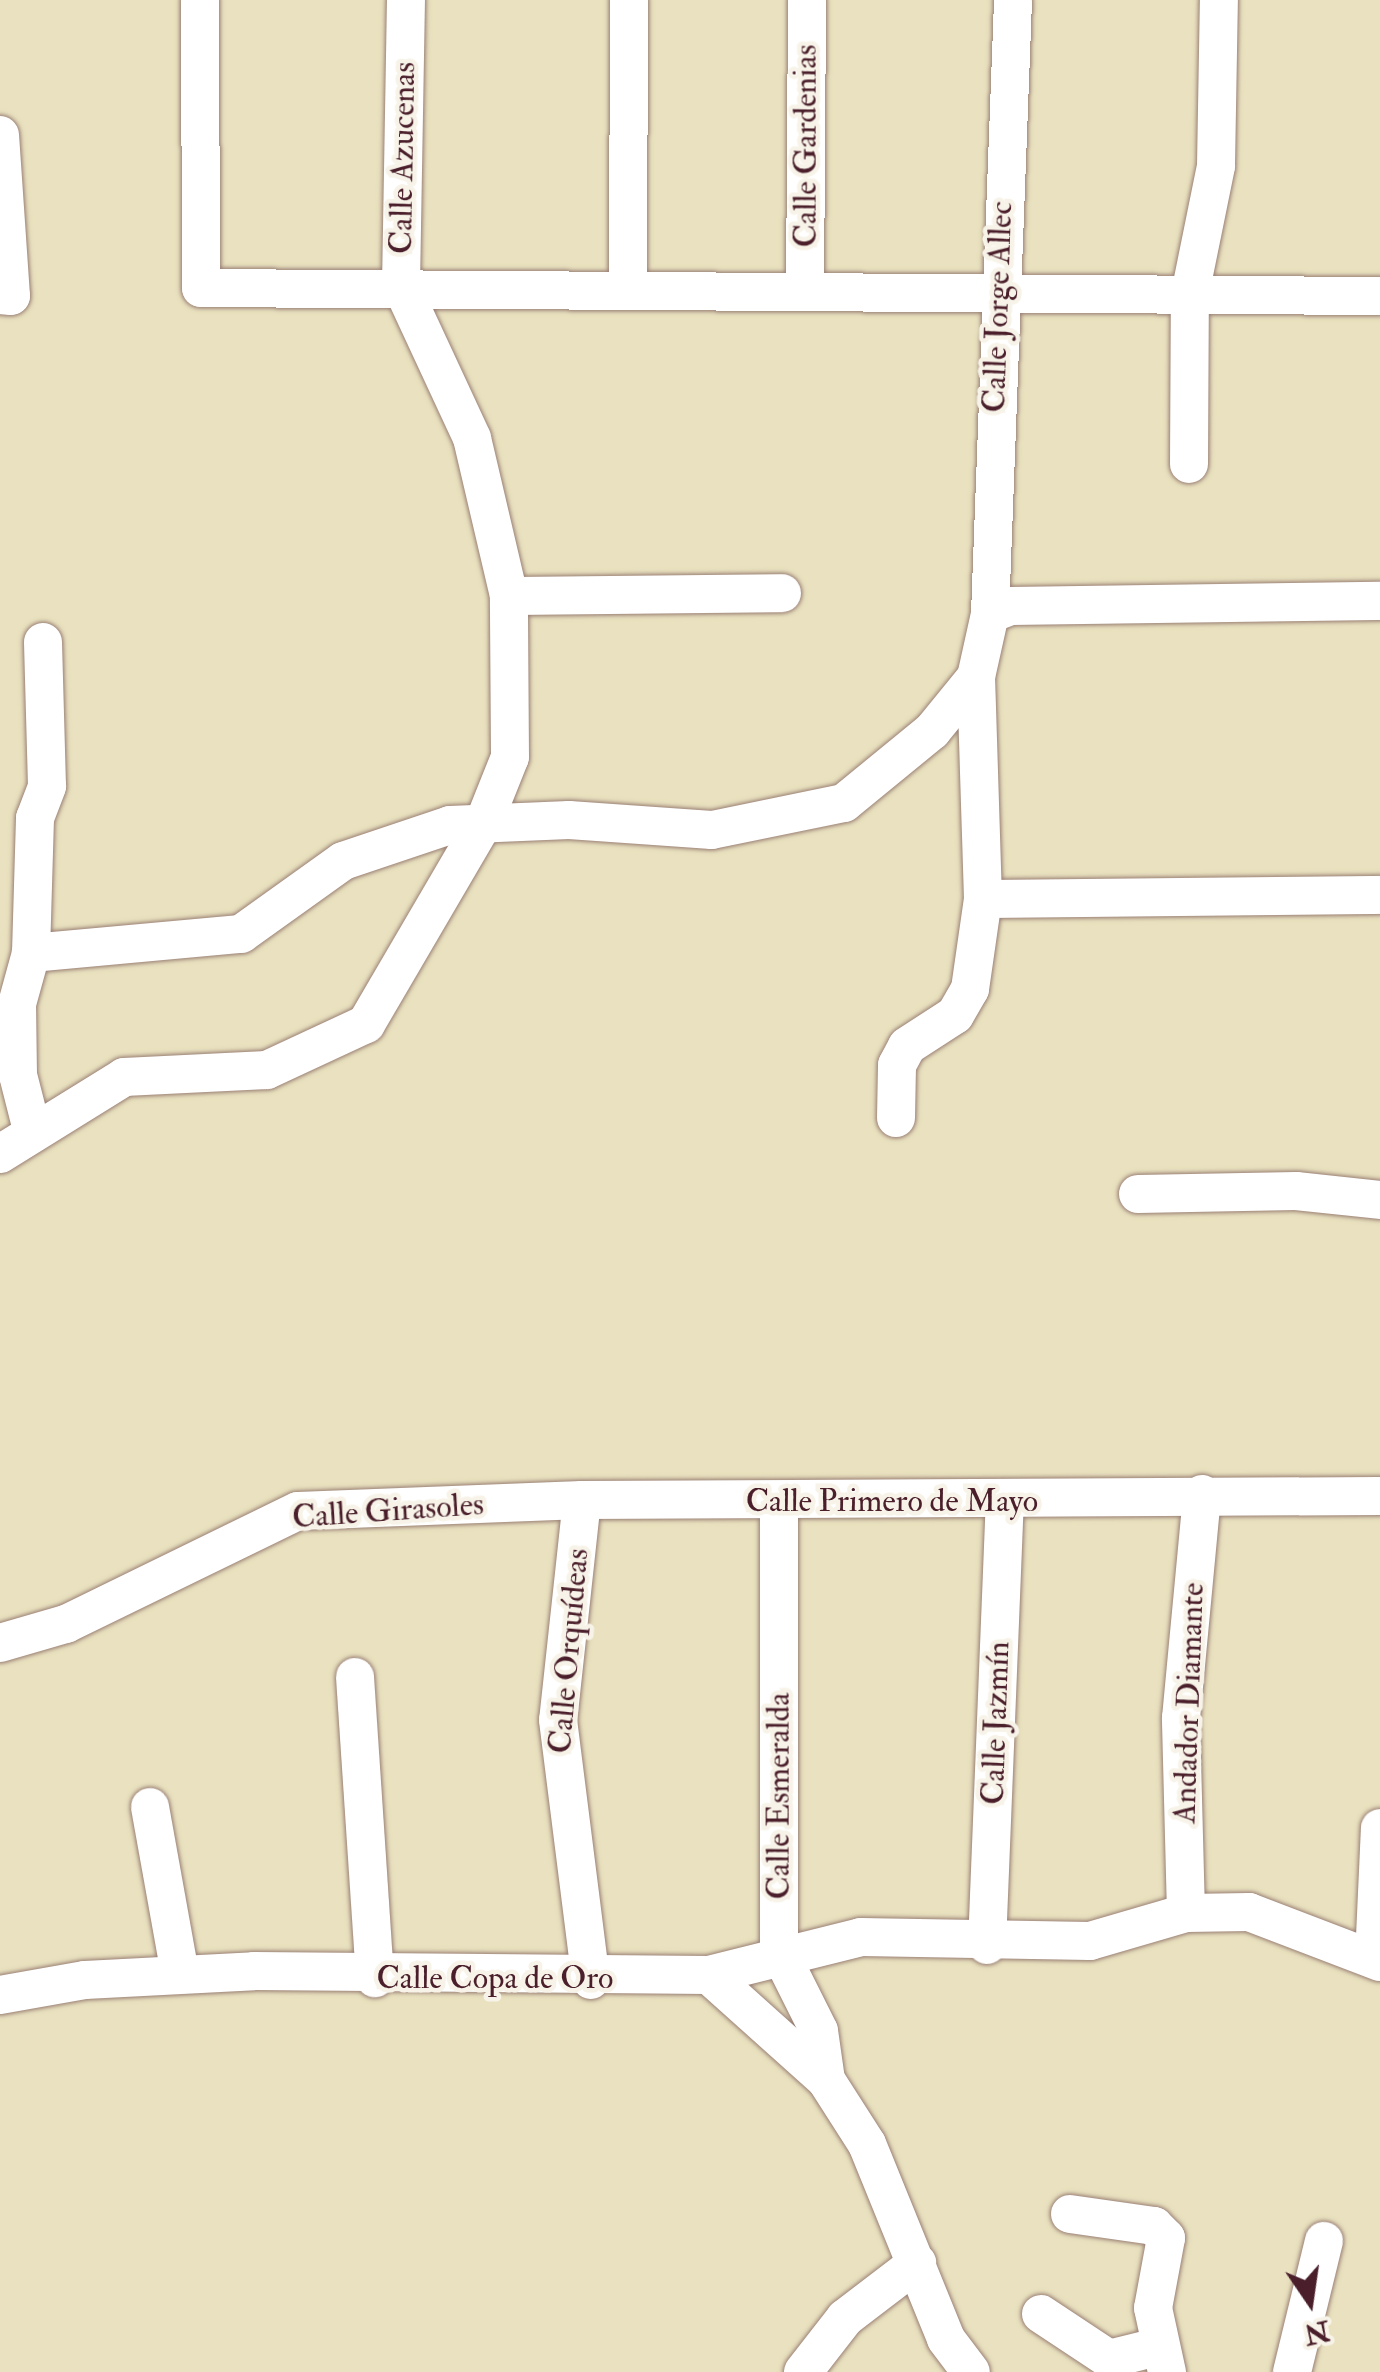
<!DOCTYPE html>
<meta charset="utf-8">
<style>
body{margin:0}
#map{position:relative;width:1380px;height:2372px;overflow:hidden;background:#e9e1bf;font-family:"IM FELL Double Pica",serif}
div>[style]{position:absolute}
.roads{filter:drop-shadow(0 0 2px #9a8075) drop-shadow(0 0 2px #9a8075)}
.minor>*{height:38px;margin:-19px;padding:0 19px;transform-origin:19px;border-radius:19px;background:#fff}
span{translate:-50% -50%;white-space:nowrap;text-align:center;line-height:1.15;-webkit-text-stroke:9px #f7f3e8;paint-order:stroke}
.street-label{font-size:32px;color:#4a1f2b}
.north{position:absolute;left:1260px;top:2252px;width:100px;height:100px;-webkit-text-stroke:8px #f7f3e8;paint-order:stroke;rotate:167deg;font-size:28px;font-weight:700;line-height:40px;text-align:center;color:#4a1f2b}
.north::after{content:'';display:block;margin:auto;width:35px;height:45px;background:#4a1f2b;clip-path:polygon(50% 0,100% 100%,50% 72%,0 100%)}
</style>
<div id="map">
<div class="roads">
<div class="minor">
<i style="left:200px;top:0;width:288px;rotate:89.8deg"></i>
<i style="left:201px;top:288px;width:1179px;rotate:0.39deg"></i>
<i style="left:0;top:135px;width:161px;rotate:86.1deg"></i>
<i style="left:11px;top:296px;width:11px;rotate:-175deg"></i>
<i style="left:628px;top:285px;width:285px;rotate:-89.8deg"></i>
<i style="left:805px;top:292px;width:292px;rotate:-89.6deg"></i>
<i style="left:1189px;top:464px;width:170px;rotate:-89.7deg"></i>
<i style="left:1190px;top:294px;width:131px;rotate:-78.5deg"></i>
<i style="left:1216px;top:166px;width:166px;rotate:-89deg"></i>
<i style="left:509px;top:596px;width:273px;rotate:-0.6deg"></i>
<i style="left:990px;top:614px;width:614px;rotate:-87.85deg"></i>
<i style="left:983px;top:899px;width:397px;rotate:-0.6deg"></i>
<i style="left:31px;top:953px;width:211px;rotate:-5.2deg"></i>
<i style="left:241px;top:934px;width:125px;rotate:-35.6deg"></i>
<i style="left:343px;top:861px;width:113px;rotate:-18.6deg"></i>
<i style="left:450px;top:825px;width:119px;rotate:-2.4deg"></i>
<i style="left:569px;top:820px;width:143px;rotate:4deg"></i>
<i style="left:712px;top:830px;width:135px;rotate:-11.6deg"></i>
<i style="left:844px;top:803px;width:114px;rotate:-39.3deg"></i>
<i style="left:932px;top:731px;width:70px;rotate:-50.8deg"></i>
<i style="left:976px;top:677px;width:65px;rotate:-77.5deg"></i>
<i style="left:990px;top:614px;width:22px;rotate:-21deg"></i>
<i style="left:1011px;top:606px;width:369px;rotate:-0.8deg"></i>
<i style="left:896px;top:1118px;width:53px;rotate:-88.9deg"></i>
<i style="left:897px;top:1065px;width:21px;rotate:-62deg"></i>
<i style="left:907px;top:1046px;width:57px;rotate:-32.9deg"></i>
<i style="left:955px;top:1015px;width:30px;rotate:-60deg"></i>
<i style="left:970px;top:989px;width:91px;rotate:-81.8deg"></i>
<i style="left:983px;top:899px;width:222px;rotate:-91.8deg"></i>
<i style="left:31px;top:1126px;width:53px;rotate:-104.3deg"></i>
<i style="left:18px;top:1075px;width:71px;rotate:-90.8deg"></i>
<i style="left:17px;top:1004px;width:53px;rotate:-74.6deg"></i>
<i style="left:31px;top:953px;width:135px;rotate:-88.3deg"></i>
<i style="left:35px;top:818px;width:34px;rotate:-69deg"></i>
<i style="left:47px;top:786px;width:144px;rotate:-91.6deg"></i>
<i style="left:0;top:1154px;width:146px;rotate:-31.8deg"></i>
<i style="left:124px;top:1077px;width:143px;rotate:-2.8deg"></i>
<i style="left:267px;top:1070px;width:109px;rotate:-24.9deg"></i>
<i style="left:366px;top:1024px;width:234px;rotate:-59.7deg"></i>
<i style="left:484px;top:822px;width:70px;rotate:-68.2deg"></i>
<i style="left:510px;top:757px;width:161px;rotate:-90.4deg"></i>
<i style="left:509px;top:596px;width:162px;rotate:-103.2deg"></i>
<i style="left:472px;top:438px;width:169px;rotate:-114.9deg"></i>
<i style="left:401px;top:285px;width:285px;rotate:-89deg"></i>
<i style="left:1138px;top:1194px;width:158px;rotate:-1.1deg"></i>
<i style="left:1296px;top:1191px;width:84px;rotate:6.1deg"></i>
<i style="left:582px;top:1500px;width:221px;rotate:96.2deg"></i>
<i style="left:558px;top:1720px;width:262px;rotate:82.8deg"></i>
<i style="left:779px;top:1502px;width:449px;rotate:90deg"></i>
<i style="left:779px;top:1951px;width:89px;rotate:63.4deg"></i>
<i style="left:819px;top:2031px;width:49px;rotate:81.9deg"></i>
<i style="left:0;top:1643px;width:69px;rotate:-16.1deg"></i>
<i style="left:66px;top:1624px;width:258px;rotate:-26deg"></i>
<i style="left:298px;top:1511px;width:284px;rotate:-2.2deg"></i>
<i style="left:582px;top:1500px;width:798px;rotate:-0.29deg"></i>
<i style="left:355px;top:1677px;width:302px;rotate:86.2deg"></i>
<i style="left:150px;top:1807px;width:170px;rotate:79.8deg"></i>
<i style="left:1186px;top:1913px;width:195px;rotate:-91.5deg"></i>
<i style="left:1181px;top:1718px;width:225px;rotate:-84.6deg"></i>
<i style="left:987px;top:1945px;width:444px;rotate:-87.7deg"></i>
<i style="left:1374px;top:1959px;width:131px;rotate:-87.4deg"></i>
<i style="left:709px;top:1975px;width:157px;rotate:41.9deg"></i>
<i style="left:826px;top:2080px;width:76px;rotate:57.4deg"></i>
<i style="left:867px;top:2144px;width:210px;rotate:67.9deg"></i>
<i style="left:946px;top:2339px;width:41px;rotate:52.9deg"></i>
<i style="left:0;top:1995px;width:86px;rotate:-10deg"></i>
<i style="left:85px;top:1980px;width:169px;rotate:-3deg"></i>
<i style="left:254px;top:1971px;width:455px;rotate:0.5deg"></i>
<i style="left:709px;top:1975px;width:157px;rotate:-14deg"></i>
<i style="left:861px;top:1937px;width:229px;rotate:1deg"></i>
<i style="left:1090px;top:1941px;width:100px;rotate:-16.3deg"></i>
<i style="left:1186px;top:1913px;width:63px;rotate:-0.9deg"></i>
<i style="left:1249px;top:1912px;width:140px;rotate:20.9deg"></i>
<i style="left:1070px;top:2214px;width:85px;rotate:8.1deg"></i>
<i style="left:1154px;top:2226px;width:17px;rotate:45deg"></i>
<i style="left:1166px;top:2238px;width:71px;rotate:100.5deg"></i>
<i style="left:1153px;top:2308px;width:66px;rotate:77.7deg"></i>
<i style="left:1041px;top:2314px;width:82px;rotate:33.5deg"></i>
<i style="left:1109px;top:2359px;width:49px;rotate:-14deg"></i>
<i style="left:803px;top:2372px;width:68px;rotate:-52.1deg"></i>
<i style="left:845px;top:2318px;width:91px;rotate:-37.4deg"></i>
<i style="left:1292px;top:2372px;width:135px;rotate:-76.3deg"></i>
</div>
</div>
<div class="street-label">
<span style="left:806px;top:146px;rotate:-90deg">Calle Gardenias</span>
<span style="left:403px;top:158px;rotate:-89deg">Calle Azucenas</span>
<span style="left:998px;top:307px;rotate:-88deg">Calle Jorge Allec</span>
<span style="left:892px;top:1501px">Calle Primero de Mayo</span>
<span style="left:388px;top:1511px;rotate:-4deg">Calle Girasoles</span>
<span style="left:569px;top:1651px;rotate:-85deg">Calle Orquídeas</span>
<span style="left:1189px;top:1703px;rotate:-88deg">Andador Diamante</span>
<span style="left:996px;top:1723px;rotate:-88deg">Calle Jazmín</span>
<span style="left:779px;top:1796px;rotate:-90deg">Calle Esmeralda</span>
<span style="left:495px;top:1978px">Calle Copa de Oro</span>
</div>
<div class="north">N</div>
</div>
